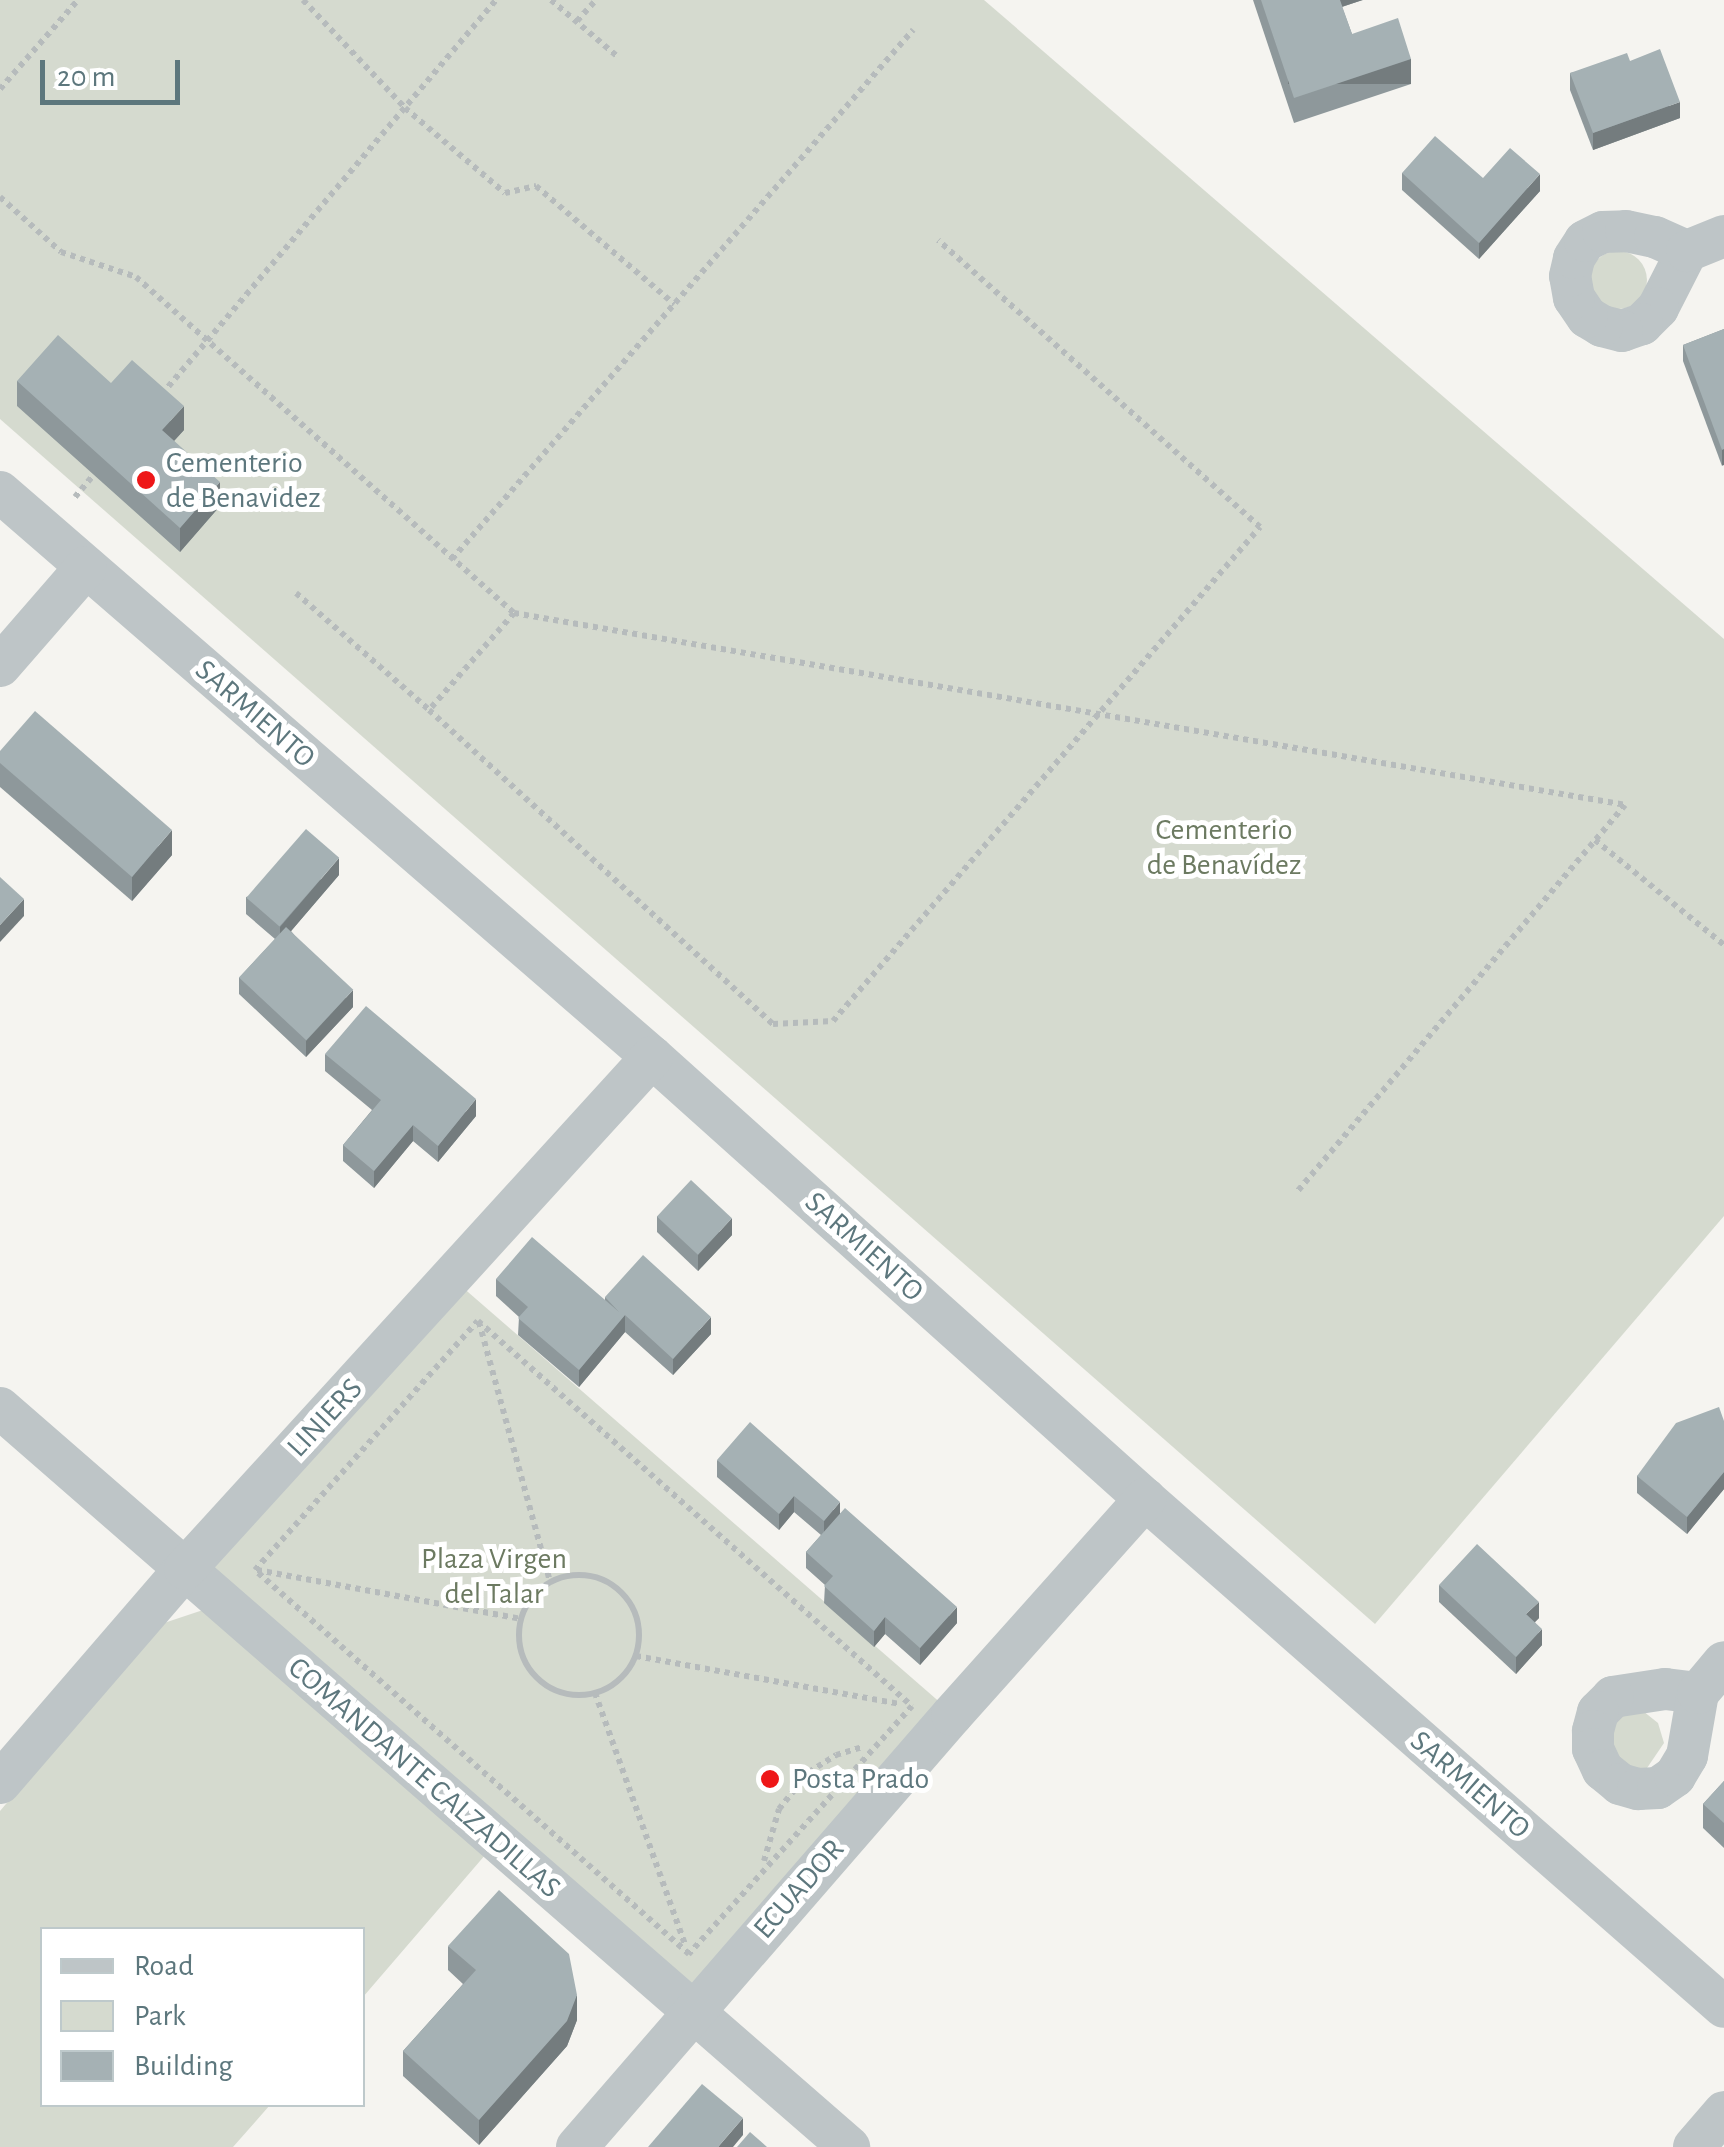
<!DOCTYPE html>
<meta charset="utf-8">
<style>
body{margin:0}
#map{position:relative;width:1724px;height:2147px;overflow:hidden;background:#f5f4f0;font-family:"Alegreya Sans",sans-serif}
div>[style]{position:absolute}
.green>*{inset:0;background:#d5dacf;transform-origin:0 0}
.round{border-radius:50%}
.path>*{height:6px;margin-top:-3px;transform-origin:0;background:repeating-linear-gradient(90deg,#b6bbbc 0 5px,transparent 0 10px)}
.path>.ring{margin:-3px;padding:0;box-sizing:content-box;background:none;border:6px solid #b6bbbc;border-radius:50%}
.minor>*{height:42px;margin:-21px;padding:0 21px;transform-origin:21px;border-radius:21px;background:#bec5c7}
.wall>*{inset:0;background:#8e989b}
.shaded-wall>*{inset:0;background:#747c7e;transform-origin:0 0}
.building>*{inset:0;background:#a5b1b4;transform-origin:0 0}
.dots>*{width:28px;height:28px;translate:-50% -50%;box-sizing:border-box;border:5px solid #fff;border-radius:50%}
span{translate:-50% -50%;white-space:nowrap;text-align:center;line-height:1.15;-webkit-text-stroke:10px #fff;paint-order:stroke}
.poi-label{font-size:30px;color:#5d777d}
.left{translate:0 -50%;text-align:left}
.street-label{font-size:30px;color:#5d777d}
.park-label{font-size:30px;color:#6c7a61}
.legend{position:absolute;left:40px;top:1927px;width:325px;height:180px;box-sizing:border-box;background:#fff;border:2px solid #bec9cb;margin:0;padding:12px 18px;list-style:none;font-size:30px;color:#5d777d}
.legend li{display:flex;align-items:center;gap:20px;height:50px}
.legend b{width:50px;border:2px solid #bec9cb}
.scale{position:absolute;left:40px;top:60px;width:140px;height:45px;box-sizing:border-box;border:5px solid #5d777d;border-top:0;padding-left:12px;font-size:30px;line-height:35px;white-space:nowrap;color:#5d777d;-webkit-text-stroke:8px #fff;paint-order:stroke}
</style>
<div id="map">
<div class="green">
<i style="clip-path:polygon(0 0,984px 0,1724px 639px,1724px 1216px,1375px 1624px,0 419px)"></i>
<i class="round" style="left:1589px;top:251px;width:58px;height:58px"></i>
<i style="left:453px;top:1279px;width:663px;height:395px;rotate:41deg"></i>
<i style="clip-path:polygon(206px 1609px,486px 1854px,363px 1997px,362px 1930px,42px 1930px,42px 2104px,270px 2105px,233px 2147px,0 2147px,0 1811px,158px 1625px)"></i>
<i style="clip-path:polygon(1643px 1711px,1658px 1723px,1664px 1743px,1647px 1768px,1627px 1771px,1603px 1733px,1614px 1716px)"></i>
</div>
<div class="path">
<i style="left:303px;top:0;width:149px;rotate:46.6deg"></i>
<i style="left:405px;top:108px;width:131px;rotate:40.4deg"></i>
<i style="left:505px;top:193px;width:32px;rotate:-13deg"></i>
<i style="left:536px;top:186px;width:182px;rotate:40.5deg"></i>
<i style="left:551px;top:0;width:88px;rotate:40.4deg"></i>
<i style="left:577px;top:21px;width:28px;rotate:-48deg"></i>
<i style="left:0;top:89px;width:118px;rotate:-48.8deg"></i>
<i style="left:0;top:197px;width:82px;rotate:42deg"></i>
<i style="left:61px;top:252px;width:79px;rotate:18.4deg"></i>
<i style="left:136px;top:277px;width:506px;rotate:41.63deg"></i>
<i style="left:514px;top:613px;width:1127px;rotate:9.8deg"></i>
<i style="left:1625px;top:805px;width:509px;rotate:130.3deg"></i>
<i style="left:162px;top:394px;width:517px;rotate:-49.71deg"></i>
<i style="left:75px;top:497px;width:33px;rotate:-50deg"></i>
<i style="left:452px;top:559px;width:702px;rotate:-48.93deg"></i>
<i style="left:296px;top:593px;width:177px;rotate:41.3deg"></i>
<i style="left:514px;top:613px;width:129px;rotate:131.2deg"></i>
<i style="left:429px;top:710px;width:466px;rotate:42.4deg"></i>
<i style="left:773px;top:1024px;width:60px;rotate:-2.9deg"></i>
<i style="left:833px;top:1021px;width:653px;rotate:-49.16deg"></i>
<i style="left:1260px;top:527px;width:431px;rotate:-138.3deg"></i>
<i style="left:1595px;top:840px;width:166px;rotate:39.1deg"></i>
<i style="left:478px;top:1321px;width:580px;rotate:41.58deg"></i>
<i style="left:912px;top:1706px;width:334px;rotate:132deg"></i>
<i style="left:689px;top:1954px;width:579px;rotate:-138.5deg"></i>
<i style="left:255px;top:1570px;width:334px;rotate:-48.2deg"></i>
<i style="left:479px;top:1322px;width:270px;rotate:74.7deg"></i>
<i style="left:257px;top:1570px;width:269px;rotate:10.5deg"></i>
<i class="ring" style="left:519px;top:1575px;width:114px;height:114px"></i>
<i style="left:636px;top:1656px;width:269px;rotate:10.3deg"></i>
<i style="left:595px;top:1693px;width:267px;rotate:70.3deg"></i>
<i style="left:764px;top:1861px;width:54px;rotate:-73.9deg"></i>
<i style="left:779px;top:1809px;width:48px;rotate:-51deg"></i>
<i style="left:809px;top:1772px;width:32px;rotate:-32deg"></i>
<i style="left:836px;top:1755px;width:28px;rotate:-17deg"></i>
</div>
<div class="minor">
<i style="left:1687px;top:251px;width:64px;rotate:117deg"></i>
<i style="left:1658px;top:308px;width:23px;rotate:135deg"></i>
<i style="left:1642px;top:324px;width:21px;rotate:161deg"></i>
<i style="left:1622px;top:331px;width:21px;rotate:-166deg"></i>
<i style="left:1602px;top:326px;width:17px;rotate:-149deg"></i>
<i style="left:1587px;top:317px;width:23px;rotate:-124deg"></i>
<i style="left:1574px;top:298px;width:22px;rotate:-100deg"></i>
<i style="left:1570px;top:276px;width:18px;rotate:-77deg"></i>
<i style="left:1574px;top:258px;width:20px;rotate:-57deg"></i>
<i style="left:1585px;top:241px;width:20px;rotate:-27deg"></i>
<i style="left:1603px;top:232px;width:23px;rotate:-2deg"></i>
<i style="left:1626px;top:231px;width:30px;rotate:12deg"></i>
<i style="left:1655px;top:237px;width:35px;rotate:24deg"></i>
<i style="left:1687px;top:251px;width:40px;rotate:-22deg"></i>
<i style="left:0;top:492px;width:863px;rotate:40.91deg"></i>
<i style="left:652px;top:1057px;width:662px;rotate:41.88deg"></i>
<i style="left:1145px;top:1499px;width:770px;rotate:41.26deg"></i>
<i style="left:0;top:666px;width:131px;rotate:-49deg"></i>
<i style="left:0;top:1408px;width:1126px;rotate:41.04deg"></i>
<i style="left:1698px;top:1693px;width:33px;rotate:-173deg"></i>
<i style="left:1665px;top:1689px;width:53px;rotate:171.3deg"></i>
<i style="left:1613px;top:1697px;width:21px;rotate:135deg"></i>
<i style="left:1598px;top:1712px;width:20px;rotate:105deg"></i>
<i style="left:1593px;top:1731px;width:18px;rotate:90deg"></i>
<i style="left:1593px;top:1749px;width:23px;rotate:65deg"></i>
<i style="left:1603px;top:1770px;width:22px;rotate:39deg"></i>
<i style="left:1620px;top:1784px;width:19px;rotate:16deg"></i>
<i style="left:1638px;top:1789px;width:20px;rotate:-3deg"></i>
<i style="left:1658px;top:1788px;width:21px;rotate:-35deg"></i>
<i style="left:1675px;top:1776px;width:23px;rotate:-59deg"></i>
<i style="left:1687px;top:1756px;width:64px;rotate:-80.1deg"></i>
<i style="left:1698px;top:1693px;width:40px;rotate:-50deg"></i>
<i style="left:0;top:1783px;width:283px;rotate:-49.2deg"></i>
<i style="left:185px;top:1569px;width:693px;rotate:-47.63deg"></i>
<i style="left:577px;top:2147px;width:572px;rotate:-49.04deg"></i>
<i style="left:952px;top:1715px;width:290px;rotate:-48.2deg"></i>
<i style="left:1694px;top:2147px;width:46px;rotate:-49.4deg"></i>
</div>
<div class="wall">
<i style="clip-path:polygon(1253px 0,1362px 0,1342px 7px,1352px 34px,1411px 84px,1294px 123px)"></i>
<i style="clip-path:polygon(1630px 61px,1680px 118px,1593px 150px,1570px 90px,1570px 73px)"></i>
<i style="clip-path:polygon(1402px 173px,1483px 178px,1540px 191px,1479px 259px,1402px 190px)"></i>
<i style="clip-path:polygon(1724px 329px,1724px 465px,1722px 466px,1683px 361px,1683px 345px)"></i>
<i style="clip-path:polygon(17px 381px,111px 383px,184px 430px,174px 441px,220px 506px,180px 552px,17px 406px)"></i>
<i style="clip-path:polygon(0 751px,172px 855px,132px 901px,0 787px)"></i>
<i style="clip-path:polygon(339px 875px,291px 931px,353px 1007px,306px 1057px,239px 994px,239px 978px,275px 939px,246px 914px,246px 897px)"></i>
<i style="clip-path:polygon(325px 1054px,476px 1116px,438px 1162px,413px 1141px,374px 1188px,343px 1161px,343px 1145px,372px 1110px,325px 1071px)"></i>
<i style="clip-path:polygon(657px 1216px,732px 1235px,698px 1271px,657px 1232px)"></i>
<i style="clip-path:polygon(496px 1279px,605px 1300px,605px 1297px,711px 1334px,673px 1375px,625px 1332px,579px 1387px,518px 1335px,519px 1317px,496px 1296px)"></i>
<i style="clip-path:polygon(1724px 1421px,1724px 1489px,1687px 1534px,1637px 1493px,1637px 1476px)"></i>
<i style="clip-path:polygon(717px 1460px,840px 1513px,957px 1623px,920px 1665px,885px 1634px,874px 1647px,824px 1603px,825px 1585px,806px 1568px,806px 1552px,821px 1535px,794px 1512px,779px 1530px,717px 1477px)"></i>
<i style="clip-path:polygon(1439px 1585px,1539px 1618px,1535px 1622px,1542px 1645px,1516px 1674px,1439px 1602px)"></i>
<i style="clip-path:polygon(1724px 1781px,1724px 1848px,1703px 1828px,1703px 1804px)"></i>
<i style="clip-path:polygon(448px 1946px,577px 2020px,567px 2046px,479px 2145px,403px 2076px,403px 2051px,463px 1984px,448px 1970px)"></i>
</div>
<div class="shaded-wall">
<i style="clip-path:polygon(1335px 0,1363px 0,1335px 9px)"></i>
<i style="left:1411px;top:59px;width:25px;height:123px;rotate:90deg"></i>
<i style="clip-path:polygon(1680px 102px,1680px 118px,1593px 150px,1593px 133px)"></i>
<i style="clip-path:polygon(1540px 174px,1540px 191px,1479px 259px,1479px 243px)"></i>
<i style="clip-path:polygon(184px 406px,184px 430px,162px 454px,162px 430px)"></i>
<i style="left:1724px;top:449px;width:16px;height:2px;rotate:90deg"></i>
<i style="clip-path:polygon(220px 482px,220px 506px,180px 552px,180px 528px)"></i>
<i style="clip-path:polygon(172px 830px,172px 855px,132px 901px,132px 877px)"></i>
<i style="clip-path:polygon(339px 858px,339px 875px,280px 944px,280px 927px)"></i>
<i style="clip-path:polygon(24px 899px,24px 916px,0 942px,0 925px)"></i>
<i style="clip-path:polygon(353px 990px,353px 1007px,306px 1057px,306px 1041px)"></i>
<i style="clip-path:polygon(476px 1099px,476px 1116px,438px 1162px,438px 1146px)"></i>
<i style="clip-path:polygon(413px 1125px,413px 1141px,374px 1188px,374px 1171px)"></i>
<i style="clip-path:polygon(732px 1218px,732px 1235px,698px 1271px,698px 1255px)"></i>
<i style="clip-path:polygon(625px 1315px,625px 1332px,579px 1387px,579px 1370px)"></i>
<i style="clip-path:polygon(711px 1317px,711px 1334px,673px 1375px,673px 1359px)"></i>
<i style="clip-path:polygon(1724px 1472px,1724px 1489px,1687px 1534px,1687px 1517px)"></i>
<i style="clip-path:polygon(794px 1496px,794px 1512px,779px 1530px,779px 1514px)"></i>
<i style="clip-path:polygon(840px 1502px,840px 1518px,824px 1538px,824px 1521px)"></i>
<i style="clip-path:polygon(1539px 1602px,1539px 1618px,1526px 1631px,1526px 1614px)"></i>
<i style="clip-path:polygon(957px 1607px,957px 1623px,920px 1665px,920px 1648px)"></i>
<i style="clip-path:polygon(885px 1617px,885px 1634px,874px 1647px,874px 1631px)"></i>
<i style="clip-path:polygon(1542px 1629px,1542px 1645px,1516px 1674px,1516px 1657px)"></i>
<i style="clip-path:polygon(577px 1995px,577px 2020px,567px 2046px,479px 2145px,479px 2120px)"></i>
<i style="clip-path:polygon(743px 2118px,743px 2135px,733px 2147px,718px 2147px)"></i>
</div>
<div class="building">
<i style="clip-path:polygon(1261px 0,1340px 0,1352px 34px,1398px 18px,1411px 59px,1294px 98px)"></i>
<i style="clip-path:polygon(1660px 49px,1680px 102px,1593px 133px,1570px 73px,1627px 53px,1630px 61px)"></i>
<i style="clip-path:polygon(1435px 136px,1483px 178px,1510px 148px,1540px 174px,1479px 243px,1402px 173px)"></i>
<i style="clip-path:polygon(1724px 329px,1724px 449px,1722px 450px,1683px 345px)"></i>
<i style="clip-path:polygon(58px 335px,111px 383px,132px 360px,184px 406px,162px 430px,220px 482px,180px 528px,17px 381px)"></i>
<i style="clip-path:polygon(35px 711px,172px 830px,132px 877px,0 763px,0 751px)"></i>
<i style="left:306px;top:829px;width:44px;height:91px;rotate:41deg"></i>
<i style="clip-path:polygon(0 877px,24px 899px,0 925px)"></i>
<i style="left:286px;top:927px;width:92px;height:69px;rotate:43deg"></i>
<i style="clip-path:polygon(366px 1006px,476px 1099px,438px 1146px,413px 1125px,374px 1171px,343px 1145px,381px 1100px,325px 1054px)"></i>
<i style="left:691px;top:1180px;width:56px;height:50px;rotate:43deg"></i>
<i style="clip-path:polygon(532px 1237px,619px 1312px,605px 1297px,643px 1255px,711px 1317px,673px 1359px,625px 1315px,579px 1370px,518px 1318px,528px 1307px,496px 1279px)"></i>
<i style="clip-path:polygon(1719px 1407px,1724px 1421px,1724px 1472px,1687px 1517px,1637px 1476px,1676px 1423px)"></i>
<i style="clip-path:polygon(750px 1422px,840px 1502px,824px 1521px,794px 1496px,779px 1514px,717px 1460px)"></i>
<i style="clip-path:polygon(845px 1508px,957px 1607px,920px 1648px,885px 1617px,874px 1631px,824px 1586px,833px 1576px,806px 1552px)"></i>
<i style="clip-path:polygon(1477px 1544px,1539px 1602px,1526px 1614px,1542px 1629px,1516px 1657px,1439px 1585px)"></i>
<i style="clip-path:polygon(1724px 1781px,1724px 1823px,1703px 1804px)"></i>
<i style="clip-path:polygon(499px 1890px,569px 1954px,577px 1995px,567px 2021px,479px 2120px,403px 2051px,476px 1970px,448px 1946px)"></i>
<i style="clip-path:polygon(702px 2084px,743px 2118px,718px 2147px,648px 2147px)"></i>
<i style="clip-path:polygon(750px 2132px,767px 2147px,737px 2147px)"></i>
</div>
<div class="dots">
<i style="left:146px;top:480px;background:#ee1718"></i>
<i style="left:770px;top:1779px;background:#ee1718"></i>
</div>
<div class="poi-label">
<span class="left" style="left:166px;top:480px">Cementerio<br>de Benavidez</span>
<span class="left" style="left:792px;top:1779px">Posta Prado</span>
</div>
<div class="street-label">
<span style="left:255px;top:714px;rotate:41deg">SARMIENTO</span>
<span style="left:864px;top:1247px;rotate:42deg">SARMIENTO</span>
<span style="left:325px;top:1418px;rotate:-47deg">LINIERS</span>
<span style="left:424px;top:1778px;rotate:41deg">COMANDANTE CALZADILLAS</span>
<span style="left:1470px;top:1785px;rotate:41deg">SARMIENTO</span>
<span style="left:799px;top:1889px;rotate:-49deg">ECUADOR</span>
</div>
<div class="park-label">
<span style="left:1224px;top:847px">Cementerio<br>de Benavídez</span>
<span style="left:494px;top:1576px">Plaza Virgen<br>del Talar</span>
</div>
<ul class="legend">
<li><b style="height:12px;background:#bec5c7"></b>Road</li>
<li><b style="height:28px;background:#d5dacf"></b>Park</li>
<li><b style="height:28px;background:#a5b1b4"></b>Building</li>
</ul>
<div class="scale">20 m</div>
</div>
